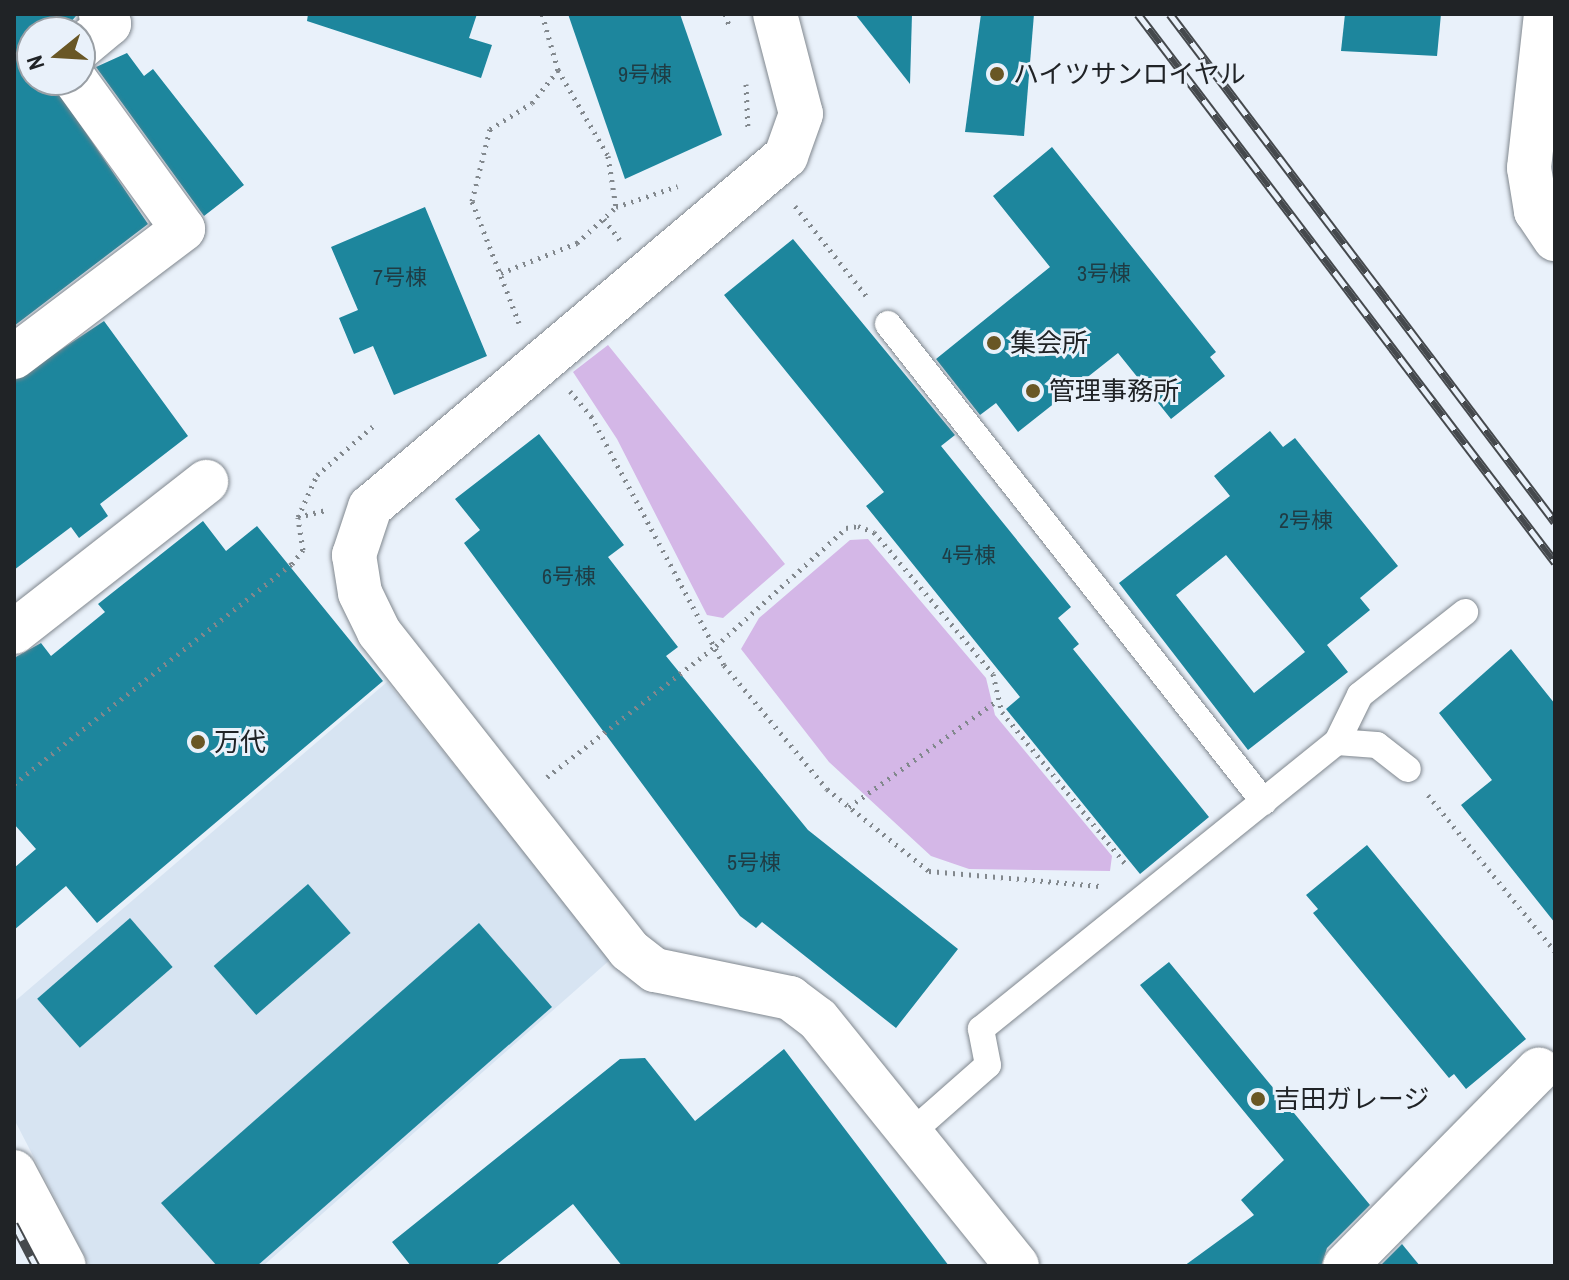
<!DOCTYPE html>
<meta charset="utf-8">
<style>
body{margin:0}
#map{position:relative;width:1569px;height:1280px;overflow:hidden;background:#e9f1fa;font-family:"Archivo Narrow","Noto Sans JP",sans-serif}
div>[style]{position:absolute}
.built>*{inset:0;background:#d7e4f2}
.green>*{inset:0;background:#d4b7e7}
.building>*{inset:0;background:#1d869d;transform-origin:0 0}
.path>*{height:5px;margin-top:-2.5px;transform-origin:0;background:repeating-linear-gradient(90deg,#82888d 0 2px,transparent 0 8px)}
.roads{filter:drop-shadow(0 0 2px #80878e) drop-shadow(0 0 2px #80878e)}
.service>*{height:26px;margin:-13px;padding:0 13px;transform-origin:13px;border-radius:13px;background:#fff}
.minor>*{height:44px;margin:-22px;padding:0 22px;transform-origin:22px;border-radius:22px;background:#fff}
.tertiary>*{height:44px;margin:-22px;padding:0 22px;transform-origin:22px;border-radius:22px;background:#fff}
.rail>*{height:9px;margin-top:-4.5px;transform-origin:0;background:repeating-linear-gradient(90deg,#e9f1fa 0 18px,#45494d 0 36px);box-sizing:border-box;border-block:2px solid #45494d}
.dots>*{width:22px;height:22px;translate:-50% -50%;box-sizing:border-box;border:4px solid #e9f1fa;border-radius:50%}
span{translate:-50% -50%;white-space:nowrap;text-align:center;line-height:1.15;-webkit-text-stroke:6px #e9f1fa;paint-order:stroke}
.number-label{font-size:22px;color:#1f3c44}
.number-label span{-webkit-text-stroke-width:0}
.poi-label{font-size:26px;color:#202326}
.left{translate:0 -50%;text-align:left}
.frame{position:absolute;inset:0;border:16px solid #202326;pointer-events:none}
.north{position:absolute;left:16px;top:16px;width:80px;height:80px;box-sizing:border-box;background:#e9f1fa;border:2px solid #999fa5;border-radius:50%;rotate:252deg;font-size:22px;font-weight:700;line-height:32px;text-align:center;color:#202326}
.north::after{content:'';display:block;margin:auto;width:28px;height:36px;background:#695725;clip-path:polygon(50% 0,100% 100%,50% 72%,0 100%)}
</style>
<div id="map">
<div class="built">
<i style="clip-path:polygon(387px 682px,611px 959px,263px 1266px,90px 1266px,14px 1119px,14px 1002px)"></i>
</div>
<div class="green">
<i style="clip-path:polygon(608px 345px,785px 564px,723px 618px,707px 615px,617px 439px,573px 372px)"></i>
<i style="clip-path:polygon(868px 539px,986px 678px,995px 715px,1112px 856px,1110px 871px,969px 869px,931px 856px,829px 762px,741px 649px,759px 618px,850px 540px)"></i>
</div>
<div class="building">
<i style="clip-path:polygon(14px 14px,76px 16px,62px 32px,32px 32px,32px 80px,50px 80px,148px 224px,14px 326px)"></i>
<i style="clip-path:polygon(308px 14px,477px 14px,469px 38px,492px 45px,481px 78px,307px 21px)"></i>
<i style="clip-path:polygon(568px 14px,680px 14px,722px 135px,625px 179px)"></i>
<i style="clip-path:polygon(855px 14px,912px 14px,910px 84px)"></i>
<i style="clip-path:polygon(981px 14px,1034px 14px,1024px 136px,965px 132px)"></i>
<i style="clip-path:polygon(1345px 14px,1441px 14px,1437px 56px,1341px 51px)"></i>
<i style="clip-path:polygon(127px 53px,144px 76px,153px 69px,244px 185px,204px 216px,96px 67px)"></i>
<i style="clip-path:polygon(1052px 147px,1216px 352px,1210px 357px,1225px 376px,1171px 419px,1118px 353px,1018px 432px,996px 403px,980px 415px,936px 359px,1050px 267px,993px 196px)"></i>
<i style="clip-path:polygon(425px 207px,487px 356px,394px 395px,373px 346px,354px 354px,339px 318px,358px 310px,331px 247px)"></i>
<i style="clip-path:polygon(793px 239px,955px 435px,941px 446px,1071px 607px,1058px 618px,1079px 644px,1073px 649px,1209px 817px,1140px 874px,1006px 709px,1020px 697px,866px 506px,884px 492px,724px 295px)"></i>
<i style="clip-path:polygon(104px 321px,188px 436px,100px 504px,108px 516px,79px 538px,71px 527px,14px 570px,14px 381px)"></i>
<i style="clip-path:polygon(evenodd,1270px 431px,1283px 447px,1295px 438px,1398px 566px,1360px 598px,1370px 610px,1327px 645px,1348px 672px,1248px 750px,1119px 583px,1230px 496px,1214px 476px,1270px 431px,1226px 555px,1305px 652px,1254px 693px,1176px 595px,1226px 555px)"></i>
<i style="clip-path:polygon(539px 434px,624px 545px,608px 557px,678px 647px,666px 656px,808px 830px,958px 949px,896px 1028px,762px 922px,756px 928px,740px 916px,464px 543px,480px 530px,455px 499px)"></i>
<i style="clip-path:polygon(203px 521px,226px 551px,257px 526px,383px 681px,97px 923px,66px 886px,14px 930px,14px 868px,36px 849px,14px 824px,14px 658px,41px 643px,51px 656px,105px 612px,98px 604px)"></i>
<i style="clip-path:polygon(1511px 649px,1555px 704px,1555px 923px,1461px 805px,1492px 780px,1439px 713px)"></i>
<i style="clip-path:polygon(1367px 845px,1526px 1039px,1466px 1089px,1454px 1074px,1449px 1078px,1313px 913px,1318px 909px,1306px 895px)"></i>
<i style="left:308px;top:884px;width:65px;height:125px;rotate:49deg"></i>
<i style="left:130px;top:918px;width:65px;height:123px;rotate:49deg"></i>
<i style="clip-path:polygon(479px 923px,552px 1007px,257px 1266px,217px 1266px,161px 1203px)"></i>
<i style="clip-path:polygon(1169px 962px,1370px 1205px,1327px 1248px,1321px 1266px,1184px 1266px,1254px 1215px,1241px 1200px,1284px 1160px,1140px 985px)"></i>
<i style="clip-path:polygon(784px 1049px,949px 1266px,622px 1266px,573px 1204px,495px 1266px,411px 1266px,392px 1242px,620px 1059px,645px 1058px,695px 1121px)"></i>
<i style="clip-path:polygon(1402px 1244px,1420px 1266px,1380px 1266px)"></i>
</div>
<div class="path">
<i style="left:725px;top:14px;width:15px;rotate:70deg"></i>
<i style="left:558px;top:70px;width:99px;rotate:59.8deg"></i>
<i style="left:608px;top:156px;width:52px;rotate:81.1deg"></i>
<i style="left:746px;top:84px;width:46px;rotate:87.5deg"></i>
<i style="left:795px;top:206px;width:117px;rotate:51.6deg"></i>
<i style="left:604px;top:219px;width:26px;rotate:53deg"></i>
<i style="left:501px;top:273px;width:82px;rotate:-21.5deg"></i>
<i style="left:577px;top:243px;width:53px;rotate:-42.7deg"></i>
<i style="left:616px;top:207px;width:65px;rotate:-18.7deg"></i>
<i style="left:519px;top:323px;width:131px;rotate:-111.1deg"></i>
<i style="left:472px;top:201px;width:74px;rotate:-76deg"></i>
<i style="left:490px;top:129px;width:49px;rotate:-31.8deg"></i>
<i style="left:532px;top:103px;width:42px;rotate:-51.8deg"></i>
<i style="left:558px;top:70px;width:58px;rotate:-105.9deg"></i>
<i style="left:570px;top:391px;width:33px;rotate:50deg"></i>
<i style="left:591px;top:416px;width:282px;rotate:61.9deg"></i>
<i style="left:724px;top:665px;width:161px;rotate:50.3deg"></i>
<i style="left:827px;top:789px;width:131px;rotate:38.8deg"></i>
<i style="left:929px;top:871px;width:174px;rotate:5deg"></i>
<i style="left:298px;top:517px;width:29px;rotate:-14deg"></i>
<i style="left:547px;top:777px;width:214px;rotate:-37.8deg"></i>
<i style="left:716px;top:646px;width:176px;rotate:-42.2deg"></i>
<i style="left:846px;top:528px;width:12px;rotate:-9deg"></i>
<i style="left:858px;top:526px;width:17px;rotate:21deg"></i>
<i style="left:874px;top:532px;width:185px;rotate:50deg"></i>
<i style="left:993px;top:674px;width:39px;rotate:77deg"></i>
<i style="left:1002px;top:712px;width:198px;rotate:50.9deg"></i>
<i style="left:14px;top:784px;width:355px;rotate:-38.4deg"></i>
<i style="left:292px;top:564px;width:18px;rotate:-52deg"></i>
<i style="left:303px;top:550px;width:33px;rotate:-99deg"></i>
<i style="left:298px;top:517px;width:46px;rotate:-65.7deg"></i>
<i style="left:317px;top:475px;width:74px;rotate:-41.2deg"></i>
<i style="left:1428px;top:795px;width:201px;rotate:50.9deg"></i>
<i style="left:849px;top:807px;width:183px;rotate:-35.7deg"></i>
</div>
<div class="roads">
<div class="service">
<i style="left:888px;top:324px;width:608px;rotate:51.81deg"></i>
<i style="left:1337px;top:742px;width:40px;rotate:4.3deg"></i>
<i style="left:1377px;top:745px;width:39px;rotate:38deg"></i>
<i style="left:912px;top:1132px;width:101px;rotate:-41.4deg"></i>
<i style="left:988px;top:1065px;width:37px;rotate:-101deg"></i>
<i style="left:981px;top:1029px;width:457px;rotate:-38.9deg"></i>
<i style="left:1337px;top:742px;width:52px;rotate:-63.9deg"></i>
<i style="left:1360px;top:695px;width:134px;rotate:-38.3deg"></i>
</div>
<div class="minor">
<i style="left:80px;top:48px;width:38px;rotate:-40deg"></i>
<i style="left:109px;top:24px;width:13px;rotate:-129deg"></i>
<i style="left:14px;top:357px;width:212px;rotate:-37.1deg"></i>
<i style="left:183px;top:229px;width:184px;rotate:-125.9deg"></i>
<i style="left:14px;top:632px;width:244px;rotate:-38deg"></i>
<i style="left:14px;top:1172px;width:106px;rotate:62deg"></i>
<i style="left:1345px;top:1266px;width:276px;rotate:-45.4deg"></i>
</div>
<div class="tertiary">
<i style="left:775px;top:14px;width:103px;rotate:75.4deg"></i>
<i style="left:801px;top:114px;width:45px;rotate:109.7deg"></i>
<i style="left:786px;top:156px;width:544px;rotate:139.84deg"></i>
<i style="left:370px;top:507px;width:51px;rotate:108.4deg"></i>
<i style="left:354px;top:555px;width:38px;rotate:81deg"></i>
<i style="left:360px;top:593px;width:43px;rotate:64deg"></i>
<i style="left:379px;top:632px;width:405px;rotate:51.8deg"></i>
<i style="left:629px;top:950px;width:33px;rotate:38deg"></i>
<i style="left:655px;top:970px;width:138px;rotate:11.7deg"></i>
<i style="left:790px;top:998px;width:35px;rotate:37deg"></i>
<i style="left:818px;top:1019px;width:317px;rotate:51.1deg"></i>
<i style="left:1546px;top:14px;width:155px;rotate:96.3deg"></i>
<i style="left:1529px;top:168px;width:44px;rotate:80.8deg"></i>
<i style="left:1536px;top:211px;width:34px;rotate:56deg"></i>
</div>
</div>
<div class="rail">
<i style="left:1138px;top:14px;width:689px;rotate:52.73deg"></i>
<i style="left:1170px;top:14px;width:637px;rotate:52.84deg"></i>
<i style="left:14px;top:1224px;width:47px;rotate:62.4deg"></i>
</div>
<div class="dots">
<i style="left:997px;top:74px;background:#695725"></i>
<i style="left:994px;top:343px;background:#695725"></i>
<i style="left:1033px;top:391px;background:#695725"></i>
<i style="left:198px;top:742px;background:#695725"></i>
<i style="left:1258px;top:1099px;background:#695725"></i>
</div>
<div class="number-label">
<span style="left:645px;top:75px">9号棟</span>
<span style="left:1104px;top:274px">3号棟</span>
<span style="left:400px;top:278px">7号棟</span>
<span style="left:1306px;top:521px">2号棟</span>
<span style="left:969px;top:556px">4号棟</span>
<span style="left:569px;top:577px">6号棟</span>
<span style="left:754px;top:863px">5号棟</span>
</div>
<div class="poi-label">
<span class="left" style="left:1013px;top:74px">ハイツサンロイヤル</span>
<span class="left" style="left:1010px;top:343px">集会所</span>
<span class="left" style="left:1049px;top:391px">管理事務所</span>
<span class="left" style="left:214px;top:742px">万代</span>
<span class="left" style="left:1274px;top:1099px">吉田ガレージ</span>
</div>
<div class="frame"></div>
<div class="north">N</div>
</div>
